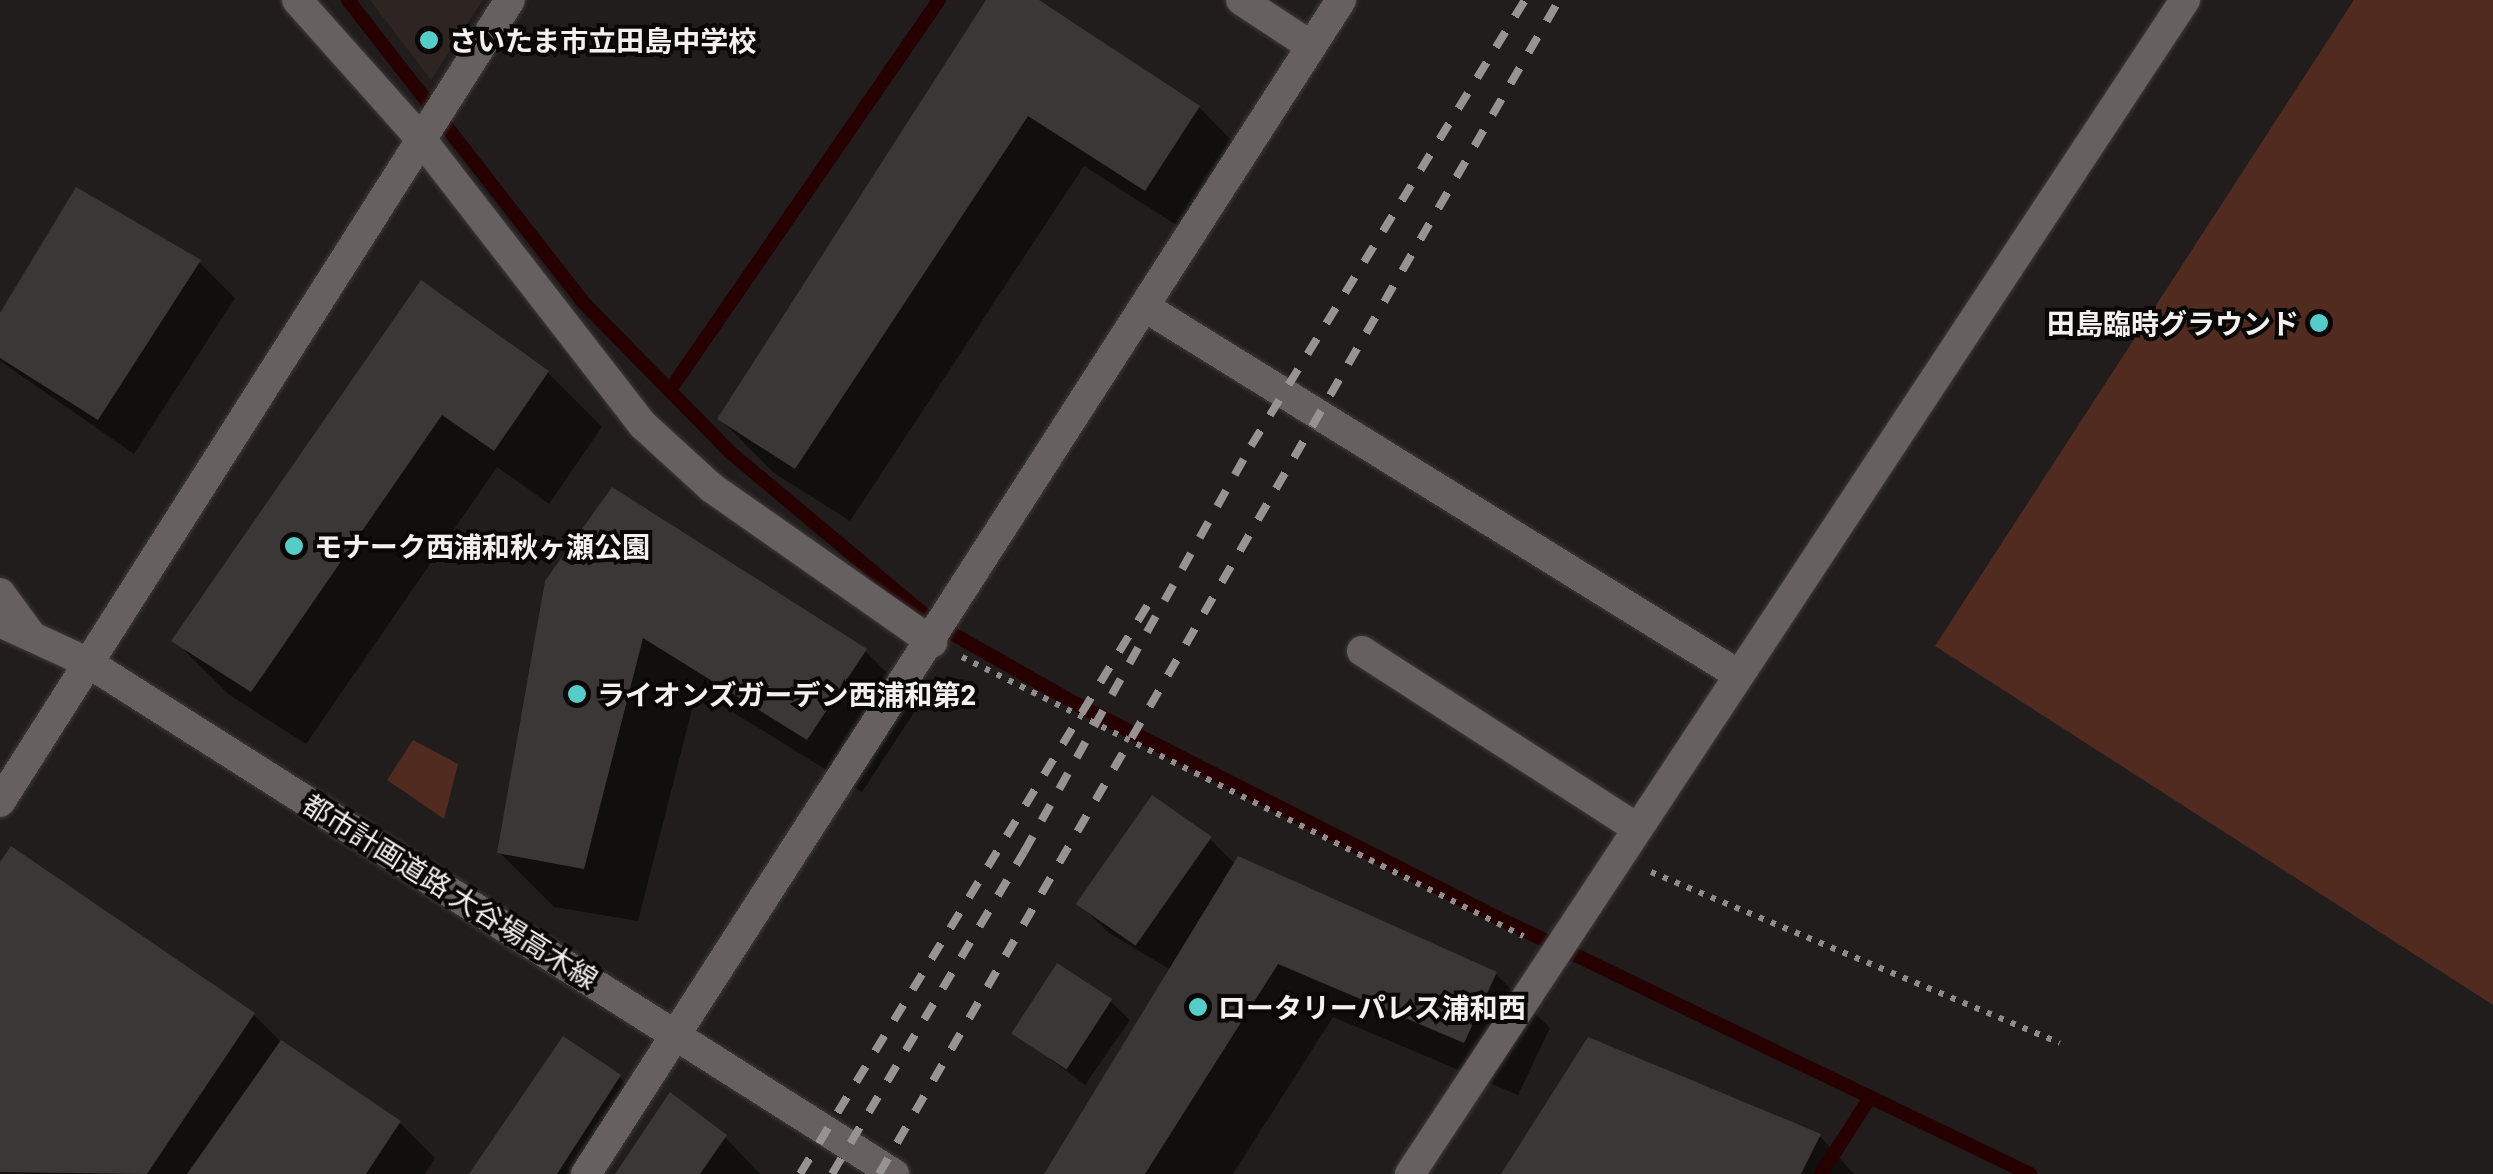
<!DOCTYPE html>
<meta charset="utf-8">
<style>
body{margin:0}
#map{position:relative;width:2493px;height:1174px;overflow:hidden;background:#211d1c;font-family:Barlow,"Noto Sans JP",sans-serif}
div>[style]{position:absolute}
.built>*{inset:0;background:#2e2422}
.green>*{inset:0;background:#512a20}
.shadow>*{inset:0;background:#0007}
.stream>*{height:14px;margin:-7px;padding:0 7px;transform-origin:7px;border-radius:7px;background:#260000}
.building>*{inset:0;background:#3b3736;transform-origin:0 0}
.path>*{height:6px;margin-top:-3px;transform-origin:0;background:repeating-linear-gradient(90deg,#908c8b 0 5px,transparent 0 13px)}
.roads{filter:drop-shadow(0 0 2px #3d3a3a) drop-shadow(0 0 2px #3d3a3a)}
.minor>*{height:30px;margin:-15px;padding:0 15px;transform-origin:15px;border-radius:15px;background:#666160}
.rail>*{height:8px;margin-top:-4px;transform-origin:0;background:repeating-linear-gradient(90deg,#969392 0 18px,transparent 0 36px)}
.dots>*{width:28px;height:28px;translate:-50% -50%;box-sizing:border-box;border:5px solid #090807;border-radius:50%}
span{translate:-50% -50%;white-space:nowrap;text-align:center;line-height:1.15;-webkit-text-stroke:8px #090807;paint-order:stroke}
.poi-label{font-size:28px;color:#f3f0ef;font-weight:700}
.left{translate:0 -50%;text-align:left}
.right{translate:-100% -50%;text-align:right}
.street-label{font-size:28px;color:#f3f0ef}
</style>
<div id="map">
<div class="built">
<i style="clip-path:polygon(370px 0,483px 0,431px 80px)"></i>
</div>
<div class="green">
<i style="clip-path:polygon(2354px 0,2493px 0,2493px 1005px,1935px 646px)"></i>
<i style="clip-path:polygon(413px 740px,458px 764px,444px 819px,387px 780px)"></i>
</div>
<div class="shadow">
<i style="clip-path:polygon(989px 0,1035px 0,1199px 107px,1245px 154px,1192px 235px,1084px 166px,850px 521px,774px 473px,720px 419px)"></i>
<i style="clip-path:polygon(199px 262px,235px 298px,134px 454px,0 361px,0 318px)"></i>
<i style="clip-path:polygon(421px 283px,548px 373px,602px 427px,549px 504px,497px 467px,306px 744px,228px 694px,174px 640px)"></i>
<i style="clip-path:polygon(547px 582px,865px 651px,919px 705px,862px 792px,697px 690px,638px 921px,554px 907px,499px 852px)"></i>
<i style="clip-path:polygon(1210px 839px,1235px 864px,1496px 974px,1550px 1028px,1518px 1095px,1333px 1017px,1233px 1174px,1049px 1174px,1171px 970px,1109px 933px,1081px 906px)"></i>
<i style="clip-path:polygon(0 867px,254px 1015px,283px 1044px,400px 1123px,435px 1158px,425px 1174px,0 1174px)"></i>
<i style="clip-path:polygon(1110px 1001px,1130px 1020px,1085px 1085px,1015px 1033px)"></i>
<i style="clip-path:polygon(619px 1077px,647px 1105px,602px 1174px,472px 1174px)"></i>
<i style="clip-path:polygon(1820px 1136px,1854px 1174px,1504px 1174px)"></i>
<i style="clip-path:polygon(725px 1137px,760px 1174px,618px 1174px)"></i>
</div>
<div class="stream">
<i style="left:348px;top:0;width:381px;rotate:52.1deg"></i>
<i style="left:582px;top:301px;width:213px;rotate:45.6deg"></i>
<i style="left:731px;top:453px;width:268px;rotate:39.9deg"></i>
<i style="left:937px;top:625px;width:164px;rotate:29.5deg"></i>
<i style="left:1080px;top:706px;width:455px;rotate:26.9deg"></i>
<i style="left:1486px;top:912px;width:604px;rotate:25.72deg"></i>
<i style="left:670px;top:390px;width:474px;rotate:-55.4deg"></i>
<i style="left:1821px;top:1174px;width:89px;rotate:-57.4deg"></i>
</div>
<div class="building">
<i style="clip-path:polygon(986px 0,1039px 0,1200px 106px,1145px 191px,1028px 116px,795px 469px,717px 419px)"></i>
<i style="clip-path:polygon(76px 187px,201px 260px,98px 420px,0 358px,0 313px)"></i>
<i style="clip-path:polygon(421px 280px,549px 371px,494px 451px,442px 415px,251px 692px,171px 641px)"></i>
<i style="clip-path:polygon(612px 487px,867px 649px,807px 740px,643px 638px,584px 869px,497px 853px,545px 581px)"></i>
<i style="left:1152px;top:795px;width:73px;height:133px;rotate:35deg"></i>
<i style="clip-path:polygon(11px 846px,255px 1013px,147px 1174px,0 1172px,0 862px)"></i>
<i style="clip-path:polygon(1238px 856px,1497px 972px,1464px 1043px,1278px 964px,1145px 1174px,1044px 1174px)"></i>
<i style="left:1057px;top:963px;width:66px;height:84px;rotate:33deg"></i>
<i style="clip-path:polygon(563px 1036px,621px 1075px,557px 1174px,469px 1174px)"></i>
<i style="clip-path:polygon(1588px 1037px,1821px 1134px,1801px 1174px,1501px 1174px)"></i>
<i style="clip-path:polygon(281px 1040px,401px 1121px,366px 1174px,187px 1174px)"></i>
<i style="clip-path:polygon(670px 1092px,727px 1135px,700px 1174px,615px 1174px)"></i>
</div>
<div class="path">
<i style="left:962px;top:657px;width:627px;rotate:26.44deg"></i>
<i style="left:1651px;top:872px;width:443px;rotate:22.7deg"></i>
</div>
<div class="roads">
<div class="minor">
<i style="left:297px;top:0;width:186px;rotate:48.3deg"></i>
<i style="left:421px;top:139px;width:362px;rotate:52.2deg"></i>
<i style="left:643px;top:425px;width:93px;rotate:42.4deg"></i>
<i style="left:712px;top:488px;width:269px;rotate:35deg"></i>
<i style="left:1241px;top:0;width:84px;rotate:33.3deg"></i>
<i style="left:1145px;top:307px;width:699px;rotate:31.78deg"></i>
<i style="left:0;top:593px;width:52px;rotate:53.6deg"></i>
<i style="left:0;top:622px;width:96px;rotate:24.7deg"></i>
<i style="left:87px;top:662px;width:956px;rotate:32.39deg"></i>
<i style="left:1362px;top:651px;width:328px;rotate:32.8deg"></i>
<i style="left:0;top:802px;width:950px;rotate:-57.55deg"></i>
<i style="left:586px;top:1174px;width:1396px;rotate:-57.25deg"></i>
<i style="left:1410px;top:1174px;width:1407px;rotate:-56.57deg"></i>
</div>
</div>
<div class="rail">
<i style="left:800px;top:1174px;width:675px;rotate:-58.57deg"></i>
<i style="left:832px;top:1174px;width:375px;rotate:-59.2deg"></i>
<i style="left:1024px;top:852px;width:465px;rotate:-60.8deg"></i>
<i style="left:1251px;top:446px;width:523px;rotate:-58.44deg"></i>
<i style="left:879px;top:1174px;width:1357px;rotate:-59.92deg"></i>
</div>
<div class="dots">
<i style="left:429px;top:40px;background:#54cdc8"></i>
<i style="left:2319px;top:323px;background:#54cdc8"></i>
<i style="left:294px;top:546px;background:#54cdc8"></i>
<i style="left:577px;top:694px;background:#54cdc8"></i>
<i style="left:1198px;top:1007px;background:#54cdc8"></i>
</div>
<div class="poi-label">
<span class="left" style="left:449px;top:40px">さいたま市立田島中学校</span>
<span class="right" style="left:2299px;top:323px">田島臨時グラウンド</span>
<span class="left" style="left:314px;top:546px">モナーク西浦和秋ヶ瀬公園</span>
<span class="left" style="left:597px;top:694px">ライオンズガーデン西浦和第2</span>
<span class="left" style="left:1218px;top:1007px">ロータリーパレス浦和西</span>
</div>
<div class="street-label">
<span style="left:451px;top:891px;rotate:32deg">都市計画道路 大谷場高木線</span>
</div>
</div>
